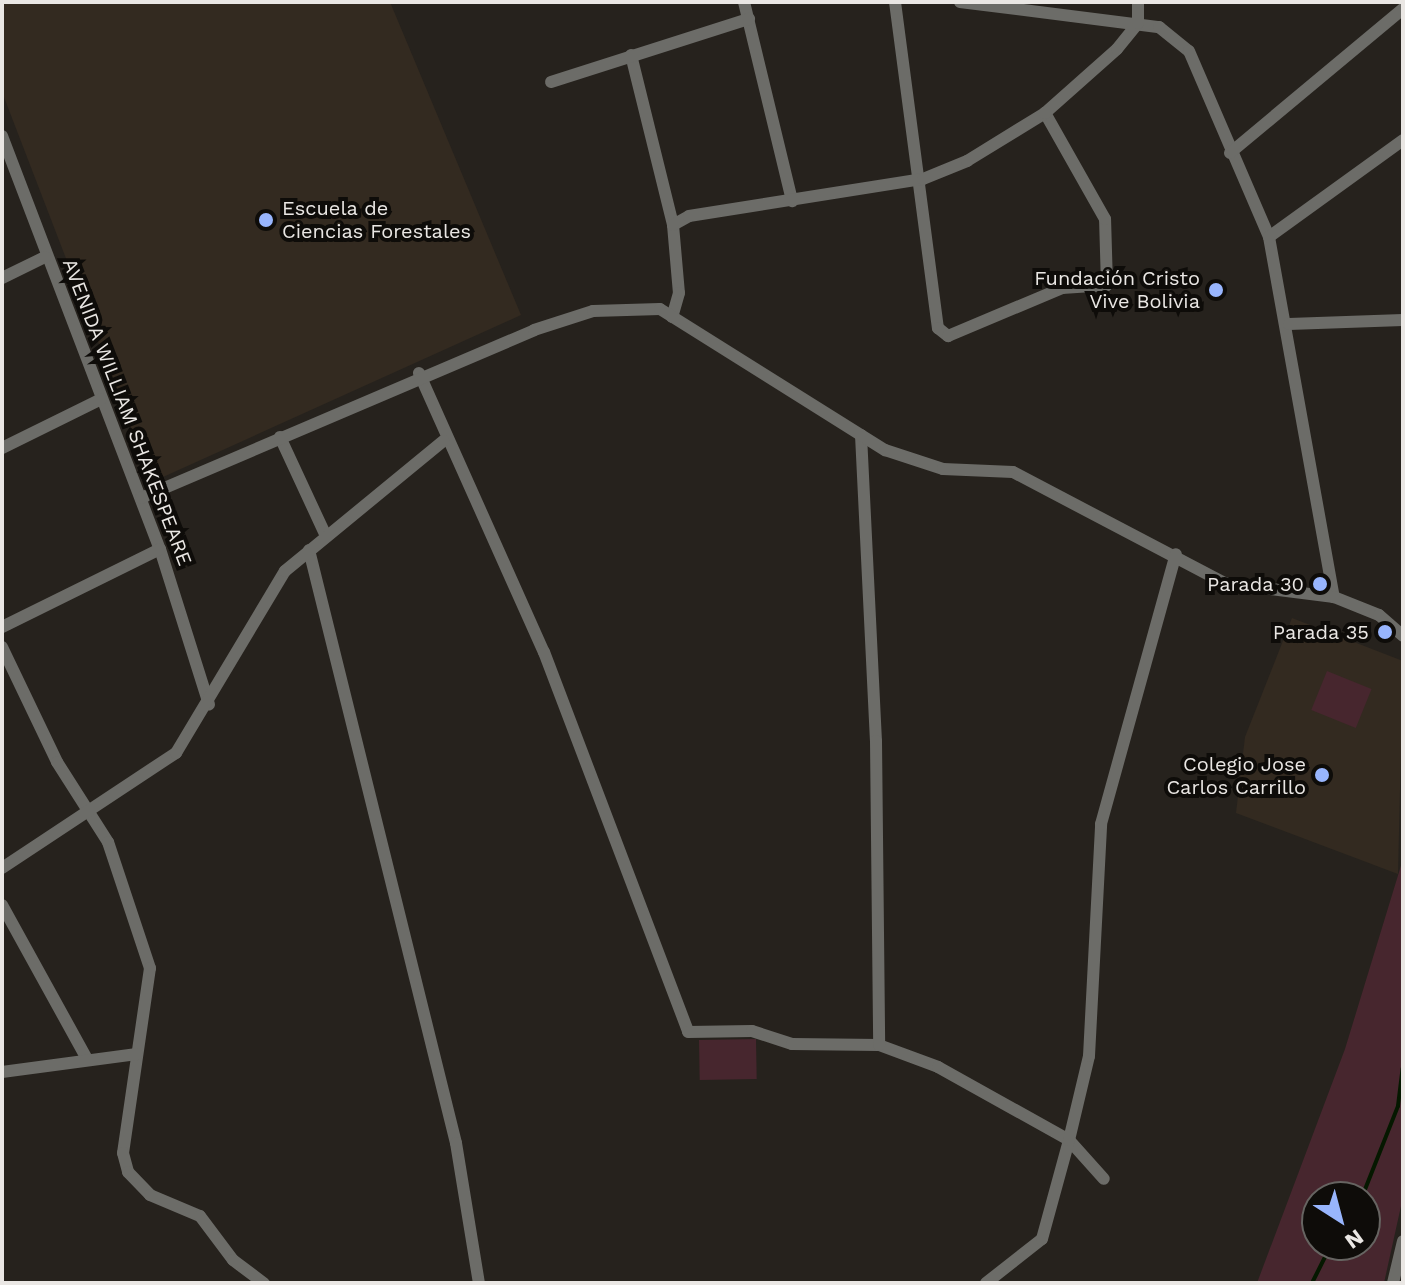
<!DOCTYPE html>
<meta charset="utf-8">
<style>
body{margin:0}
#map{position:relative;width:1405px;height:1285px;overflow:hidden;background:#26221d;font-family:"Work Sans",sans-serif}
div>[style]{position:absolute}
.built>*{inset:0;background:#332a20}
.green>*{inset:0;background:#47262e;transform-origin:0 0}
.stream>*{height:4px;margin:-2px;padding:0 2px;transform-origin:2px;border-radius:2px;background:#051800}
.street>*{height:12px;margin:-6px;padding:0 6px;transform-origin:6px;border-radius:6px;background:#6c6c68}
.dots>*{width:22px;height:22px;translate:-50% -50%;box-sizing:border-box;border:4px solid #0e0c09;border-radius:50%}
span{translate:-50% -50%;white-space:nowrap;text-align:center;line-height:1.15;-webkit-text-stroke:8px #0e0c09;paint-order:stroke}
.poi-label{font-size:20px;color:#eae7e4}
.left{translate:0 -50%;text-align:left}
.right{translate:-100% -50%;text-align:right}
.street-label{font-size:20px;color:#eae7e4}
.frame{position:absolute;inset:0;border:4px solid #eae7e4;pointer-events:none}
.north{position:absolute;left:1301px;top:1181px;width:80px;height:80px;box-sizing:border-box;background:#0e0c09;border:2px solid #666461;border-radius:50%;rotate:144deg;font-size:22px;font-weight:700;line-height:32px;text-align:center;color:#eae7e4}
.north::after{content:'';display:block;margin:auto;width:28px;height:36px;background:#98b5fd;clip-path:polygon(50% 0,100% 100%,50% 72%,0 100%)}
</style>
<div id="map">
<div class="built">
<i style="clip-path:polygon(2px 2px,390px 2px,521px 315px,152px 482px,2px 92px)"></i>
<i style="clip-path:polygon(1292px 618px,1403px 661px,1398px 874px,1236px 813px,1245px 737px)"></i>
</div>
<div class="green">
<i style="left:1327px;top:671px;width:48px;height:42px;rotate:22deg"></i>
<i style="clip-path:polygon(evenodd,1403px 859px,1403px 1197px,1384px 1283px,1257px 1283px,1345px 1049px,1403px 859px,1317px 1197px,1365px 1197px,1365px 1245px,1317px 1245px,1317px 1197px)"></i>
<i style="left:756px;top:1039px;width:40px;height:57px;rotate:89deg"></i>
</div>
<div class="stream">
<i style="left:1362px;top:1197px;width:98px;rotate:-68.4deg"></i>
<i style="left:1398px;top:1106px;width:38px;rotate:-83deg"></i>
<i style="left:1312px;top:1283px;width:42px;rotate:-63.4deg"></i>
</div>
<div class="street">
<i style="left:744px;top:2px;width:205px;rotate:76.4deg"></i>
<i style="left:895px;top:2px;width:329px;rotate:82.5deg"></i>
<i style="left:938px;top:328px;width:13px;rotate:39deg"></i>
<i style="left:948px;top:336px;width:124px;rotate:-22.8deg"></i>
<i style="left:1062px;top:288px;width:45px;rotate:-3.8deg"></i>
<i style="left:1107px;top:285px;width:66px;rotate:-91.7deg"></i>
<i style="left:1105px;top:219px;width:122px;rotate:-119.5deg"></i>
<i style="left:960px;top:2px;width:201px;rotate:7.2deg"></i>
<i style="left:1159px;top:27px;width:38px;rotate:39deg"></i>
<i style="left:1189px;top:51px;width:202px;rotate:66.7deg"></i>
<i style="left:1269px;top:237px;width:366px;rotate:79.8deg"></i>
<i style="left:631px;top:55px;width:175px;rotate:76.1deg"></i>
<i style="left:673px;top:225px;width:68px;rotate:85deg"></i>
<i style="left:679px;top:293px;width:25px;rotate:106deg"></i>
<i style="left:551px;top:82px;width:208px;rotate:-17.7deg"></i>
<i style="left:2px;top:136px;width:442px;rotate:69.1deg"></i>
<i style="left:160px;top:549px;width:163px;rotate:72.5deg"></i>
<i style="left:1230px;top:153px;width:225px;rotate:-39.8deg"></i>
<i style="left:673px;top:225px;width:18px;rotate:-29deg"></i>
<i style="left:689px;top:216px;width:237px;rotate:-9deg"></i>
<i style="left:923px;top:179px;width:48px;rotate:-22.2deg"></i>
<i style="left:967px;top:161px;width:92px;rotate:-31.6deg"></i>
<i style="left:1045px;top:113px;width:96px;rotate:-41.6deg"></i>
<i style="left:1117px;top:49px;width:33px;rotate:-51deg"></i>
<i style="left:1138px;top:23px;width:21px;rotate:-90deg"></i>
<i style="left:1269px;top:237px;width:165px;rotate:-35.9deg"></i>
<i style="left:2px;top:278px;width:48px;rotate:-26deg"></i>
<i style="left:1289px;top:324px;width:114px;rotate:-2deg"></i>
<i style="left:419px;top:373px;width:306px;rotate:65.9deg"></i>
<i style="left:544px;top:652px;width:406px;rotate:69.2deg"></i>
<i style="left:688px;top:1032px;width:64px;rotate:-0.9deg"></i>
<i style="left:752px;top:1031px;width:42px;rotate:18deg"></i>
<i style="left:792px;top:1044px;width:87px;rotate:0.7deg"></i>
<i style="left:879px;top:1045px;width:63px;rotate:20.4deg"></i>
<i style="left:938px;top:1067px;width:150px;rotate:29.1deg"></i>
<i style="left:1069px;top:1140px;width:52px;rotate:48.1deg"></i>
<i style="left:861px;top:435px;width:306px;rotate:87.2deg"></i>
<i style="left:876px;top:741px;width:304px;rotate:89.4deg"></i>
<i style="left:280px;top:437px;width:109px;rotate:65.1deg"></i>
<i style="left:2px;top:448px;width:110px;rotate:-26.3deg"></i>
<i style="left:141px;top:498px;width:427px;rotate:-23.1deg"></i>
<i style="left:534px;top:330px;width:62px;rotate:-17.9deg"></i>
<i style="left:593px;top:311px;width:67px;rotate:-1.7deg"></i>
<i style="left:660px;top:309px;width:266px;rotate:32.1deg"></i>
<i style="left:885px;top:450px;width:61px;rotate:18.1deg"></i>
<i style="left:943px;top:469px;width:70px;rotate:2.5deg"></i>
<i style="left:1013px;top:472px;width:238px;rotate:27.7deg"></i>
<i style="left:1224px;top:583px;width:111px;rotate:7.3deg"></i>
<i style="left:1334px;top:597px;width:48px;rotate:21.8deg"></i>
<i style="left:1379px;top:615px;width:32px;rotate:41deg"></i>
<i style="left:309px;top:550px;width:611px;rotate:76.08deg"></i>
<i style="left:456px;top:1143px;width:142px;rotate:80.7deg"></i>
<i style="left:2px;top:627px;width:176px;rotate:-26.3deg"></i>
<i style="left:2px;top:647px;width:127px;rotate:64.4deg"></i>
<i style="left:57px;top:762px;width:95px;rotate:57.5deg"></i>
<i style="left:108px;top:842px;width:133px;rotate:71.6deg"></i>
<i style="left:150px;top:968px;width:187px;rotate:98.3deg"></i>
<i style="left:123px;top:1153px;width:20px;rotate:75deg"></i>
<i style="left:128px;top:1172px;width:32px;rotate:46deg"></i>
<i style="left:150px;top:1195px;width:54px;rotate:22.8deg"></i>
<i style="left:200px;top:1216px;width:55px;rotate:53.1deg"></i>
<i style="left:233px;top:1260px;width:39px;rotate:37deg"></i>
<i style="left:2px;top:868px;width:209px;rotate:-33.5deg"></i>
<i style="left:176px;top:753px;width:212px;rotate:-59.1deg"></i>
<i style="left:285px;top:571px;width:205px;rotate:-39.4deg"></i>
<i style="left:2px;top:905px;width:174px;rotate:61.1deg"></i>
<i style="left:2px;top:1072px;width:136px;rotate:-7.6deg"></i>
<i style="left:986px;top:1283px;width:71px;rotate:-38.2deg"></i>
<i style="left:1042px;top:1239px;width:103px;rotate:-74.7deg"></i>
<i style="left:1069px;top:1140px;width:86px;rotate:-76.6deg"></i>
<i style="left:1089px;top:1056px;width:232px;rotate:-87deg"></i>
<i style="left:1101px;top:824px;width:280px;rotate:-74.5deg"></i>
<i style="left:1393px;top:1283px;width:43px;rotate:-76.6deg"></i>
</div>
<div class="dots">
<i style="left:266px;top:220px;background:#98b5fd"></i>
<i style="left:1216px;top:290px;background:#98b5fd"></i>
<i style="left:1320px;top:584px;background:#98b5fd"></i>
<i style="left:1385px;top:632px;background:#98b5fd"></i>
<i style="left:1322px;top:775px;background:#98b5fd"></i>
</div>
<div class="poi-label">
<span class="left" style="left:282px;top:220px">Escuela de<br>Ciencias Forestales</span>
<span class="right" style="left:1200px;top:290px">Fundación Cristo<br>Vive Bolivia</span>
<span class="right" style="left:1304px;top:584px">Parada 30</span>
<span class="right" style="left:1369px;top:632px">Parada 35</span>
<span class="right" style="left:1306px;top:776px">Colegio Jose<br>Carlos Carrillo</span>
</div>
<div class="street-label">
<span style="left:127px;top:412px;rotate:69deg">AVENIDA WILLIAM SHAKESPEARE</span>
</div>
<div class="frame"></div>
<div class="north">N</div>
</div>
